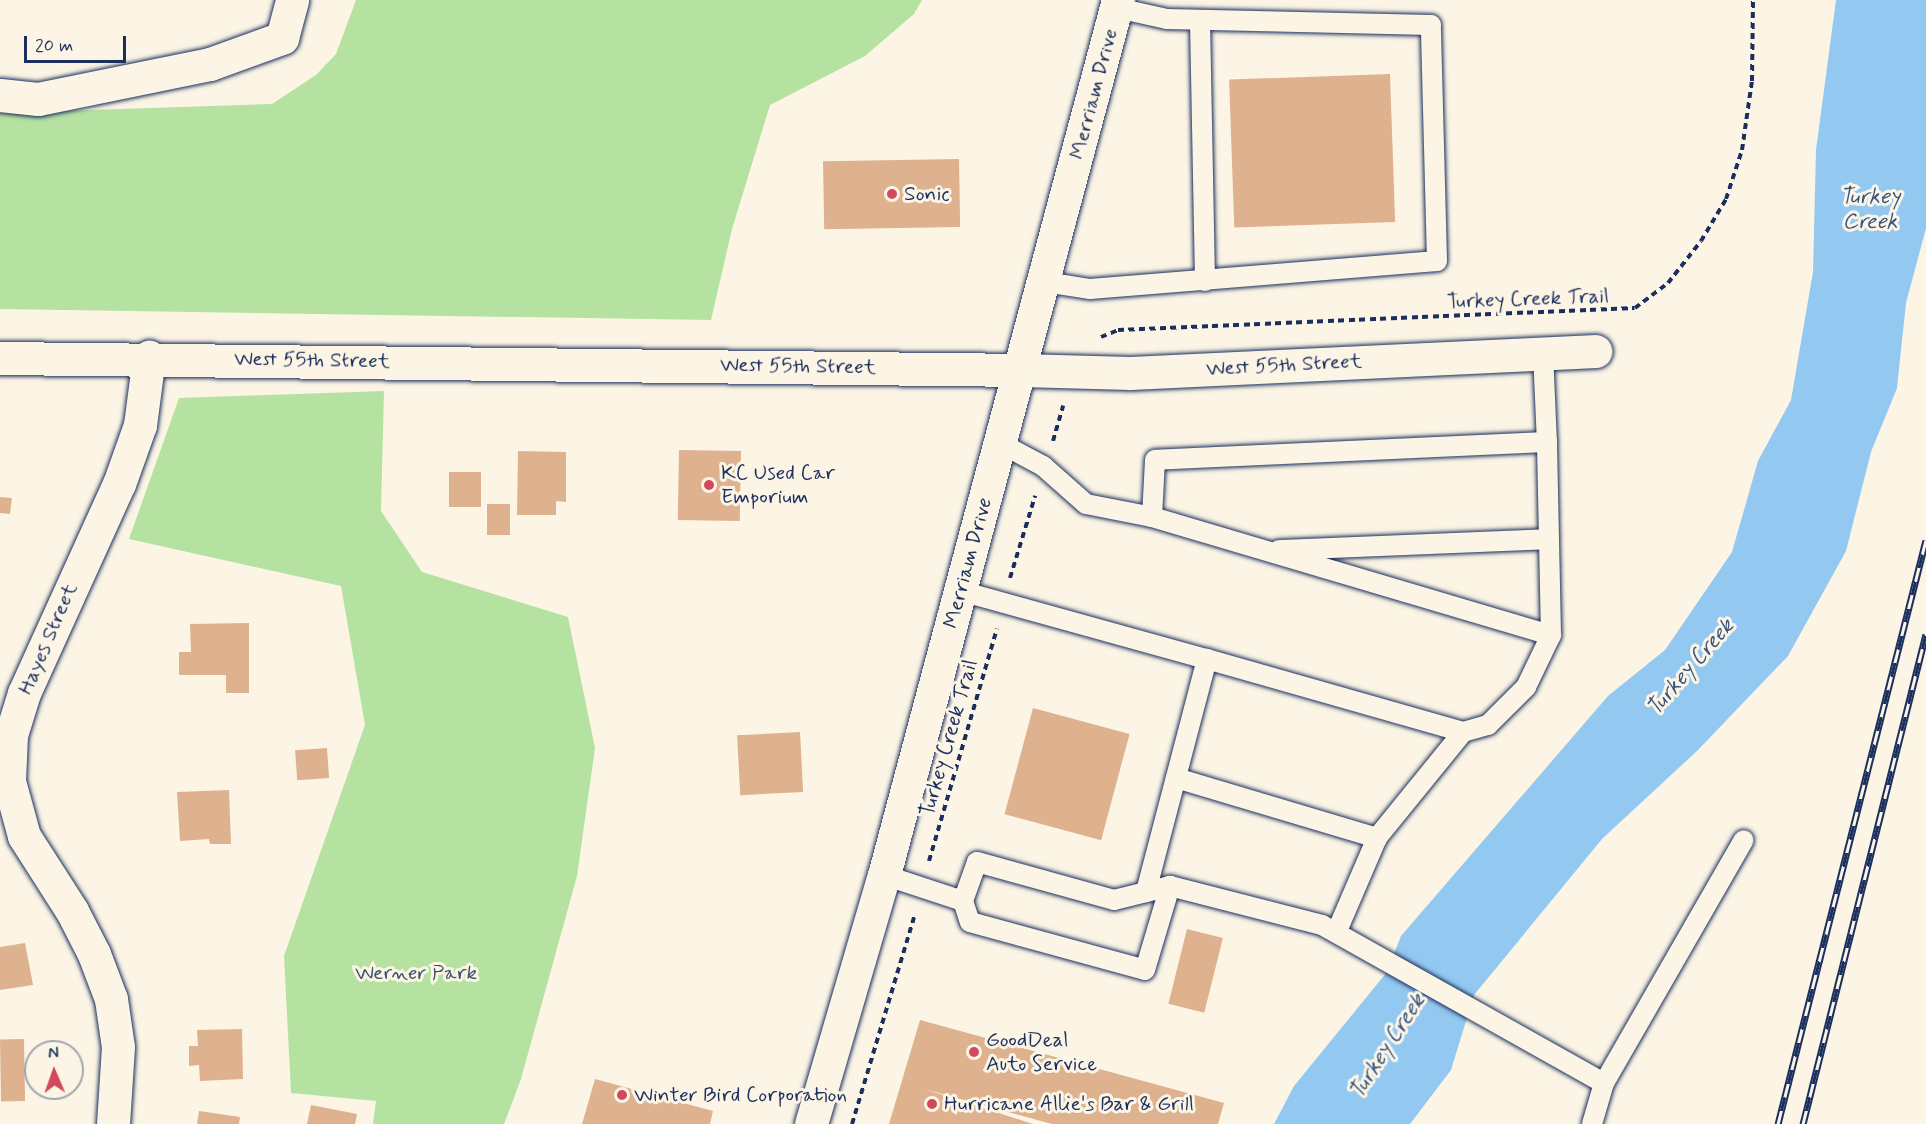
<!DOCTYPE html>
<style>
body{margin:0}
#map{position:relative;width:1926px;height:1124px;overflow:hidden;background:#fcf5e5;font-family:Mynerve,sans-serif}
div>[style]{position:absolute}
.green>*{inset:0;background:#b5e2a0}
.water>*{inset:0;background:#93c8f1}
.building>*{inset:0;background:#deb28f;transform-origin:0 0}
.path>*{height:4px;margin-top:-2px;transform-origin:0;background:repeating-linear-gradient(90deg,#1b2f5e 0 6px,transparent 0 10.5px)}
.roads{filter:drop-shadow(0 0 2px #1b2f5e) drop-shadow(0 0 2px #1b2f5e)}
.service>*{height:20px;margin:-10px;padding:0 10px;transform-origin:10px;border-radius:10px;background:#fcf5e5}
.minor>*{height:33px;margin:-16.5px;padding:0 16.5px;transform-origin:16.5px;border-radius:16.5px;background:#fcf5e5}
.tertiary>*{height:33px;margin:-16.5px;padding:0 16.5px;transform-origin:16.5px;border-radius:16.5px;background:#fcf5e5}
.secondary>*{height:33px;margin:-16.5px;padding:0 16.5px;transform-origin:16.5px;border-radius:16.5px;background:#fcf5e5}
.rail>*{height:7px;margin-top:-3.5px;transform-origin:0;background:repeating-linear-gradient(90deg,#fcf5e5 0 14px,#1b2f5e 0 28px);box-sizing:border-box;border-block:2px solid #1b2f5e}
.dots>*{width:16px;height:16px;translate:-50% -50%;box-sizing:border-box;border:3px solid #fcf5e5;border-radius:50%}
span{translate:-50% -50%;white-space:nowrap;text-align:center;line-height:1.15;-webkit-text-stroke:6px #fcf5e5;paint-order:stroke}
.street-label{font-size:21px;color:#1b2f5e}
.poi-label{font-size:21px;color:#1b2f5e}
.left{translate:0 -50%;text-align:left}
.park-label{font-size:21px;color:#3a536b}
.water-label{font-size:22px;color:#395583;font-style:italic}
.north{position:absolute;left:24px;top:1040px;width:60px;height:60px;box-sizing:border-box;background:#fcf5e5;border:2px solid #a2a6af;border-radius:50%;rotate:358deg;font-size:16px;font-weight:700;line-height:24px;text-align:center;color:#1b2f5e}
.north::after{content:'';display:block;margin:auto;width:21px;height:27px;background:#d1495b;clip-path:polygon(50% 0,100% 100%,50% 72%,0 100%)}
.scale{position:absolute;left:24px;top:36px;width:102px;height:27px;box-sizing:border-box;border:3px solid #1b2f5e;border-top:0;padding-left:8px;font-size:18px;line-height:21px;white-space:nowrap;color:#1b2f5e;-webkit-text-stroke:4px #fcf5e5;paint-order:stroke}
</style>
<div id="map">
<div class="green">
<i style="clip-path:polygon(356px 0,922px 0,914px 14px,865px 56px,770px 105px,732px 229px,711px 320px,0 309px,0 113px,272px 104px,316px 75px,336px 54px)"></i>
<i style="clip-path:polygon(384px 391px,381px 511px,422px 572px,568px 617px,595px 748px,577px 876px,521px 1079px,504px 1124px,373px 1124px,376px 1101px,291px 1093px,284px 956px,365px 725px,341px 586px,129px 539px,179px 398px)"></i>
</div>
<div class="water">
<i style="clip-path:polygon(1836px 0,1926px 0,1926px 228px,1906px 303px,1897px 388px,1871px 452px,1846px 551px,1788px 656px,1698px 750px,1602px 839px,1474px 995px,1451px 1070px,1410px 1124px,1274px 1124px,1294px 1086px,1387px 972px,1401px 936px,1608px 696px,1665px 650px,1732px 552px,1758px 461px,1791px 400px,1813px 272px,1816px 150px)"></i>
</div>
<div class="building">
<i style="left:1390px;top:74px;width:148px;height:161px;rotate:88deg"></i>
<i style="left:959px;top:159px;width:68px;height:136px;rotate:89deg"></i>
<i style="left:679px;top:450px;width:62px;height:70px;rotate:1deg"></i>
<i style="clip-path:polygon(518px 451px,566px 452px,566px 502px,556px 501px,556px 515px,517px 515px)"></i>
<i style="left:449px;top:472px;width:32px;height:35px"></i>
<i style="clip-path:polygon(0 497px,12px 498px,10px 514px,0 513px)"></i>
<i style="left:487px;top:504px;width:23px;height:31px"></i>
<i style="clip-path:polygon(249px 623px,249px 693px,226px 693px,226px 675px,179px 675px,179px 652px,191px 652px,190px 624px)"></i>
<i style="left:1033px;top:708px;width:100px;height:110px;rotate:15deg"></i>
<i style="left:800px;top:732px;width:60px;height:63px;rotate:87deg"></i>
<i style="left:327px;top:748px;width:30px;height:32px;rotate:86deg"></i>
<i style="clip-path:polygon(229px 790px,231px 844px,210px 844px,209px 839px,180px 841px,177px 792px)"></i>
<i style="left:1187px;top:929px;width:37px;height:77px;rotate:14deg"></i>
<i style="clip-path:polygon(25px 943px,33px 985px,0 990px,0 947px)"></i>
<i style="clip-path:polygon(920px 1020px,1224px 1103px,1218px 1124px,1052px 1124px,924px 1089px,1033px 1124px,889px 1124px)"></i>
<i style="clip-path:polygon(242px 1029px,243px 1079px,200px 1081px,199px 1065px,189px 1066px,189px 1046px,198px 1046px,197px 1030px)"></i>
<i style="left:24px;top:1039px;width:62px;height:24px;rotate:89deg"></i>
<i style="clip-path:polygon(595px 1079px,713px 1111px,710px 1124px,582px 1124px)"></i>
<i style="clip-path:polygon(311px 1105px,357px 1114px,355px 1124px,307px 1124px)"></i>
<i style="clip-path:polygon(199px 1111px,240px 1117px,239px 1124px,197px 1124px)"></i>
</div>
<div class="path">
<i style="left:1101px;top:337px;width:18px;rotate:-22deg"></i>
<i style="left:1118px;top:330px;width:517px;rotate:-2.44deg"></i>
<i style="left:1635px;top:308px;width:41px;rotate:-37.1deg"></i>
<i style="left:1668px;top:283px;width:53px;rotate:-51.8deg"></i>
<i style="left:1701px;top:241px;width:49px;rotate:-59.2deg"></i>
<i style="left:1726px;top:199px;width:52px;rotate:-71.9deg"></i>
<i style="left:1742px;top:150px;width:70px;rotate:-81.8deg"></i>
<i style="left:1752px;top:81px;width:81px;rotate:-89.3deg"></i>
<i style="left:1053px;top:441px;width:37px;rotate:-74deg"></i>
<i style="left:1010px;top:578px;width:86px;rotate:-73deg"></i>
<i style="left:929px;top:861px;width:242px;rotate:-73.7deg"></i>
<i style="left:852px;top:1124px;width:219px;rotate:-73.3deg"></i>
</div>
<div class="roads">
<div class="service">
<i style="left:1200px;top:20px;width:261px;rotate:88.9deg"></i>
<i style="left:1045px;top:282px;width:46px;rotate:8.8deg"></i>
<i style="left:1090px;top:289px;width:348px;rotate:-4.6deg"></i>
<i style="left:1437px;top:261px;width:236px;rotate:-91.5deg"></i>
<i style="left:1431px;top:25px;width:264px;rotate:-178.7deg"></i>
<i style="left:1167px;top:19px;width:51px;rotate:-167.6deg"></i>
<i style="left:1543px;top:352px;width:90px;rotate:87.5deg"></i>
<i style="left:1000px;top:443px;width:49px;rotate:28.1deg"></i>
<i style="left:1043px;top:466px;width:57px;rotate:41.5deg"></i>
<i style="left:1086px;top:504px;width:67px;rotate:11.1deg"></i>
<i style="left:1152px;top:517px;width:416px;rotate:16.5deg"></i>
<i style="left:1551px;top:635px;width:193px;rotate:-91.2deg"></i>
<i style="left:1547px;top:442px;width:392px;rotate:177.4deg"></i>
<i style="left:1155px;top:460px;width:57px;rotate:93deg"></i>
<i style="left:1279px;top:550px;width:270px;rotate:-2.3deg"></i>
<i style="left:961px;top:591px;width:255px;rotate:15.5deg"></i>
<i style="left:1207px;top:659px;width:241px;rotate:104.7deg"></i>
<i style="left:1207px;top:659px;width:266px;rotate:15.9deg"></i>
<i style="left:1463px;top:732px;width:136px;rotate:129.1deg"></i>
<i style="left:1463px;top:732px;width:26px;rotate:-16deg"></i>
<i style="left:1488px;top:725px;width:54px;rotate:-45deg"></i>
<i style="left:1526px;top:687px;width:58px;rotate:-64.3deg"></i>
<i style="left:1176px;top:778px;width:210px;rotate:16.6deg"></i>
<i style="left:1377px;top:838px;width:103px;rotate:113.3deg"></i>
<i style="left:884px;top:875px;width:83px;rotate:18.2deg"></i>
<i style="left:963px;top:901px;width:41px;rotate:-70.3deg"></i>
<i style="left:977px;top:862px;width:142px;rotate:15.5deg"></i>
<i style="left:1114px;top:900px;width:58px;rotate:-14deg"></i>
<i style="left:1170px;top:886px;width:157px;rotate:14.4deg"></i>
<i style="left:1322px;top:925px;width:323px;rotate:29.3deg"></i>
<i style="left:1604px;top:1083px;width:43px;rotate:106.3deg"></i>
<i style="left:963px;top:901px;width:22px;rotate:72deg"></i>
<i style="left:970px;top:922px;width:181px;rotate:15.3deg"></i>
<i style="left:1145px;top:970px;width:88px;rotate:-73.4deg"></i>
<i style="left:1604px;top:1083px;width:280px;rotate:-60.1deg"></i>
</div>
<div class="minor">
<i style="left:0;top:95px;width:38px;rotate:6deg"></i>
<i style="left:38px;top:99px;width:176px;rotate:-11.5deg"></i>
<i style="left:210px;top:64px;width:77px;rotate:-19.9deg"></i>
<i style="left:282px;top:38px;width:39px;rotate:-75deg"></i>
<i style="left:1020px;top:370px;width:111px;rotate:1.5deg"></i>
<i style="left:1131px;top:373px;width:465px;rotate:-2.7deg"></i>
<i style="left:113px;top:1124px;width:77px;rotate:-86.3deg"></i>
<i style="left:118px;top:1047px;width:49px;rotate:-98.3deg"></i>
<i style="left:111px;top:999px;width:48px;rotate:-110.7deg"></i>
<i style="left:94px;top:954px;width:48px;rotate:-117.1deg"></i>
<i style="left:72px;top:911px;width:89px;rotate:-122.6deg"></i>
<i style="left:24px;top:836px;width:57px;rotate:-105.3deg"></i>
<i style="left:9px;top:781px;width:46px;rotate:-87.5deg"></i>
<i style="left:11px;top:735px;width:44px;rotate:-72.8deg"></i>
<i style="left:24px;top:693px;width:230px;rotate:-65.6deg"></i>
<i style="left:119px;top:484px;width:63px;rotate:-70.4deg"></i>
<i style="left:140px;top:425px;width:69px;rotate:-82.5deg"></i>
</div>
<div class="tertiary">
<i style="left:0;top:358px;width:1020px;rotate:0.67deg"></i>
</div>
<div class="secondary">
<i style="left:811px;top:1124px;width:259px;rotate:-73.7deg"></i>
<i style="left:884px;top:875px;width:906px;rotate:-75.03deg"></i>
</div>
</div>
<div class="rail">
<i style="left:1778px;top:1124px;width:602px;rotate:-75.78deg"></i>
<i style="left:1803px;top:1124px;width:505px;rotate:-75.91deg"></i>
</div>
<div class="dots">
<i style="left:892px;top:194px;background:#d1495b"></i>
<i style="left:709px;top:485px;background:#d1495b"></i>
<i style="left:974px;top:1052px;background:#d1495b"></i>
<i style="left:622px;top:1095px;background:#d1495b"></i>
<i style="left:932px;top:1104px;background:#d1495b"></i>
</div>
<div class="street-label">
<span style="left:1094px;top:94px;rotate:-75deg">Merriam Drive</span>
<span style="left:1528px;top:299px;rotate:-2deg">Turkey Creek Trail</span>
<span style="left:312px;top:360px;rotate:1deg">West 55th Street</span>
<span style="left:1284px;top:365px;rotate:-3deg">West 55th Street</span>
<span style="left:798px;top:366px;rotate:1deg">West 55th Street</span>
<span style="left:968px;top:563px;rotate:-75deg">Merriam Drive</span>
<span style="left:48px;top:639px;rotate:-67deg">Hayes Street</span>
<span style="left:949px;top:738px;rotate:-74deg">Turkey Creek Trail</span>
</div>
<div class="poi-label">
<span class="left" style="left:904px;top:194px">Sonic</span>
<span class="left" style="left:721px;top:485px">KC Used Car<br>Emporium</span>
<span class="left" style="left:986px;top:1052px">GoodDeal<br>Auto Service</span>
<span class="left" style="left:634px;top:1095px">Winter Bird Corporation</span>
<span class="left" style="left:944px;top:1104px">Hurricane Allie's Bar &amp; Grill</span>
</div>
<div class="park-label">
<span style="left:416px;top:973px">Werner Park</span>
</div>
<div class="water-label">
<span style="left:1870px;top:210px">Turkey<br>Creek</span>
<span style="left:1691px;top:668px;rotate:-49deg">Turkey Creek</span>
<span style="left:1388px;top:1047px;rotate:-57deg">Turkey Creek</span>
</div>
<div class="north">N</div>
<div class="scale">20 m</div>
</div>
